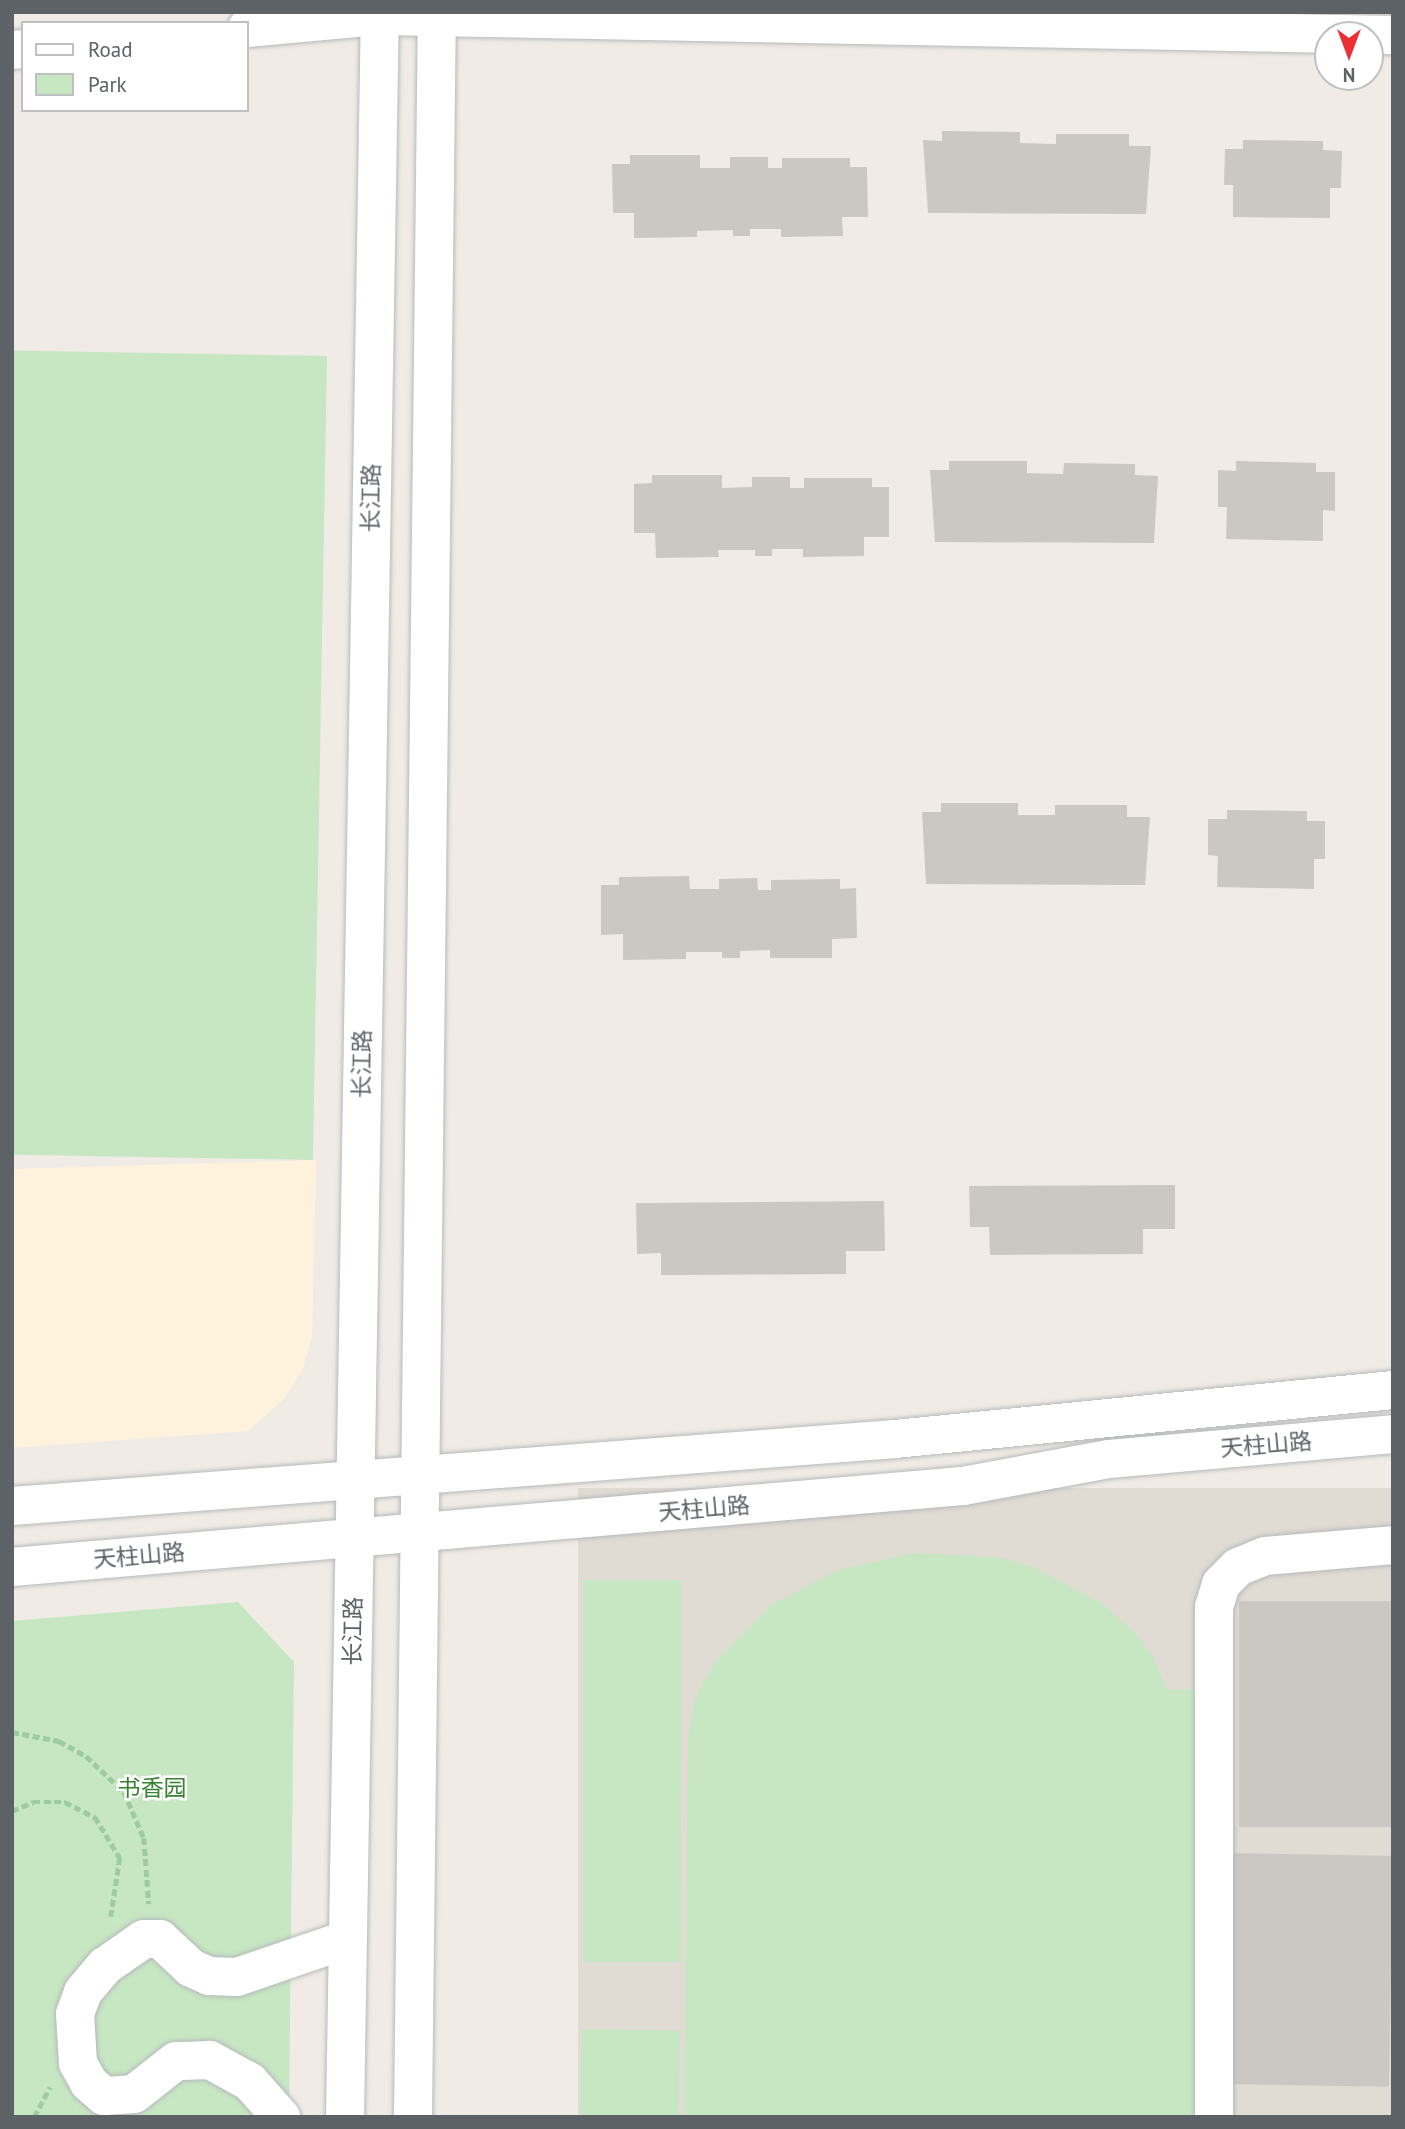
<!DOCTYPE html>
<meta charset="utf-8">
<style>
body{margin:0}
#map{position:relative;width:1405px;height:2129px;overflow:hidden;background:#f0ece5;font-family:"PT Sans","Noto Sans SC",sans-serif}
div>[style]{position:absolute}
.commercial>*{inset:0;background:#fef2dc}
.education>*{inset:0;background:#e0dbd3;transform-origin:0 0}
.green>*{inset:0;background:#c6e7c2;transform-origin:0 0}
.building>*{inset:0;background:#cbc7c2;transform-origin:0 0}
.path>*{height:4.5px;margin-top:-2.25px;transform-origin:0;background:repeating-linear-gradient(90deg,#9bcca4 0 7px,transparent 0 10.5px)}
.roads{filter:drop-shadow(0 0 2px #b6b9bc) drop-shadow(0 0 2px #b6b9bc)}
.minor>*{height:38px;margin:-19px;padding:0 19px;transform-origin:19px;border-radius:19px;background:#fff}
span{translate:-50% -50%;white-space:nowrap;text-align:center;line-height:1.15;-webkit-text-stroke:5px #fff;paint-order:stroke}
.street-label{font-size:23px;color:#5d6266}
.park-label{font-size:23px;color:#378132}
.frame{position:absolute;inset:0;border:14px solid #5d6266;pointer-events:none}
.legend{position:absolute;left:21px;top:21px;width:228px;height:91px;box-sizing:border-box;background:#fff;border:2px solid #bec0c2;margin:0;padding:9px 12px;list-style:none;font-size:21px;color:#5d6266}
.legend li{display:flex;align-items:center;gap:14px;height:35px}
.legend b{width:35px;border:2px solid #bec0c2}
.north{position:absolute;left:1314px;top:21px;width:70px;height:70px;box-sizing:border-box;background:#fff;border:2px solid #bec0c2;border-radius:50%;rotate:180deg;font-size:19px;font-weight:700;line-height:28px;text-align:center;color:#5d6266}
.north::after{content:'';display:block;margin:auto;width:24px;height:32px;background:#ed2f35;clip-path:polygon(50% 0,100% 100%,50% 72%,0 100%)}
</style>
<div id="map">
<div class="commercial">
<i style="clip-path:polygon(316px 1160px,312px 1336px,302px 1371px,285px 1398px,248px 1431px,12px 1448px,12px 1169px)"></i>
</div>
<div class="education">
<i style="left:1393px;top:1488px;width:629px;height:815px;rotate:90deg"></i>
</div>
<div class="green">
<i style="left:327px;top:356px;width:804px;height:316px;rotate:91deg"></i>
<i style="clip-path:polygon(913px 1553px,998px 1557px,1033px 1567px,1100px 1602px,1137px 1634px,1154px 1658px,1167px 1690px,1203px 1689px,1202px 2117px,684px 2117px,688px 1738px,695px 1699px,715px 1662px,771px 1605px,838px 1570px)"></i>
<i style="left:583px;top:1580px;width:98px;height:382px"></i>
<i style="clip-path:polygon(238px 1602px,294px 1662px,289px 2117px,12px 2117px,12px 1621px)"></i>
<i style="left:582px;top:2029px;width:98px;height:88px;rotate:1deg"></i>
</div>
<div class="building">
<i style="clip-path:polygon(942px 131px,1020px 132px,1020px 143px,1056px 144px,1056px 134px,1129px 134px,1129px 146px,1151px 146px,1146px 214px,928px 213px,923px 140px,942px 141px)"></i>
<i style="clip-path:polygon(1243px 140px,1323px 141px,1323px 150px,1342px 151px,1341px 188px,1330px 188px,1330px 218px,1233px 217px,1233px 185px,1224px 185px,1225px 149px,1243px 149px)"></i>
<i style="clip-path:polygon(630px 155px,700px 155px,700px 168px,730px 168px,730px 157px,768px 157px,768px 168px,782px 168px,782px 158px,850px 158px,850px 167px,867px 167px,868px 217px,842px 217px,843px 236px,781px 237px,781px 229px,750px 229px,750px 236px,733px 236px,733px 230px,697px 231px,697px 237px,634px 238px,634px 213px,613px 213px,612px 164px,630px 164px)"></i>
<i style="clip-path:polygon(949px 461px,1027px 461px,1027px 473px,1063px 474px,1064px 463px,1135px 464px,1135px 475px,1158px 476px,1154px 543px,935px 542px,930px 470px,949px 470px)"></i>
<i style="clip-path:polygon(1236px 461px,1316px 463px,1316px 472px,1335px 472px,1335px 511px,1323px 510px,1323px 541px,1226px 539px,1227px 507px,1218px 507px,1218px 470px,1236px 471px)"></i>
<i style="clip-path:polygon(652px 475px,722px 475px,722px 488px,752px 487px,752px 477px,790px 477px,790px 488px,804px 488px,804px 478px,872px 478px,872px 487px,889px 487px,889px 537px,864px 537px,864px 556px,803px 557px,803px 549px,772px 549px,772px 556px,755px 556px,755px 550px,718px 550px,719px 557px,656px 558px,655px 533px,634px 533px,634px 484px,652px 483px)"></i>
<i style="clip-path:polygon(941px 803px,1018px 803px,1018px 815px,1055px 815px,1055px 805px,1127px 805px,1127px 817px,1150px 817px,1145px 885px,926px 884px,922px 812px,941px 812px)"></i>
<i style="clip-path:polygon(1227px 810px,1307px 811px,1307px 821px,1325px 821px,1325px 859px,1314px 859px,1314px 889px,1217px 887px,1218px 856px,1208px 855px,1208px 819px,1227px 819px)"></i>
<i style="clip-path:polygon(689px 876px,690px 889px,719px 889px,719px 879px,757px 878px,758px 890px,771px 890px,771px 880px,840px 879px,840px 889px,856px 888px,857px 938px,832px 939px,832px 958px,770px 958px,770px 950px,740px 951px,740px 958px,722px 958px,722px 952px,686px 952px,686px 959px,623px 960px,623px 934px,601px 935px,601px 885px,619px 885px,619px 877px)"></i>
<i style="clip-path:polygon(1175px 1185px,1175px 1229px,1143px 1229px,1143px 1254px,990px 1255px,989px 1227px,970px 1227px,969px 1186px)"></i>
<i style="clip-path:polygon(884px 1201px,885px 1251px,846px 1251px,846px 1274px,661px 1275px,661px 1253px,637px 1254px,636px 1203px)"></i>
<i style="left:1239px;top:1601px;width:154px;height:226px"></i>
<i style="left:1228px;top:1853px;width:165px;height:231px;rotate:1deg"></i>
</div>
<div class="path">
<i style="left:12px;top:1732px;width:48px;rotate:10.8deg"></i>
<i style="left:59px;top:1741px;width:31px;rotate:29deg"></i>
<i style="left:86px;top:1756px;width:52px;rotate:43.5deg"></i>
<i style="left:124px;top:1792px;width:50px;rotate:66.5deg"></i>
<i style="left:144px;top:1838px;width:66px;rotate:85.7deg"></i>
<i style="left:12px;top:1811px;width:23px;rotate:-23deg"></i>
<i style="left:33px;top:1802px;width:32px"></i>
<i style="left:65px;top:1802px;width:34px;rotate:27deg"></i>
<i style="left:95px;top:1817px;width:48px;rotate:58.6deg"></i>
<i style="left:120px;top:1858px;width:59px;rotate:98.8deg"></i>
<i style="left:34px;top:2117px;width:34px;rotate:-62deg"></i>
</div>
<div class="roads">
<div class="minor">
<i style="left:247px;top:28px;width:134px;rotate:-5.2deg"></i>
<i style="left:380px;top:16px;width:1013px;rotate:1.07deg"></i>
<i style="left:12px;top:50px;width:11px;rotate:-5deg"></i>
<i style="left:12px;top:1506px;width:886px;rotate:-4.34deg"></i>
<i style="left:895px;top:1439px;width:500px;rotate:-5.62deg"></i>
<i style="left:12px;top:1567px;width:954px;rotate:-4.87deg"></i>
<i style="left:963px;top:1486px;width:148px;rotate:-10.5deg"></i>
<i style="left:1109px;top:1459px;width:285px;rotate:-5deg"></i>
<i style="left:281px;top:2117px;width:47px;rotate:-131.5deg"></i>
<i style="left:250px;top:2082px;width:46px;rotate:-151.2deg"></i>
<i style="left:210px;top:2060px;width:34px;rotate:178deg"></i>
<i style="left:176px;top:2061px;width:53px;rotate:141.8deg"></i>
<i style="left:134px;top:2094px;width:30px;rotate:176deg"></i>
<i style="left:104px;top:2096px;width:20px;rotate:-139deg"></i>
<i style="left:89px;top:2083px;width:23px;rotate:-119deg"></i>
<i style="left:78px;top:2063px;width:49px;rotate:-93.5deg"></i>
<i style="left:75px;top:2014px;width:23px;rotate:-70deg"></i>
<i style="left:83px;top:1992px;width:34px;rotate:-50deg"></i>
<i style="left:105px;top:1966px;width:47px;rotate:-34.7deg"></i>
<i style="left:144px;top:1939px;width:16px"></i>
<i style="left:160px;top:1939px;width:42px;rotate:43.1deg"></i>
<i style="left:191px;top:1968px;width:20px;rotate:24deg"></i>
<i style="left:209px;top:1976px;width:28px;rotate:2deg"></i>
<i style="left:237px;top:1977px;width:117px;rotate:-18.9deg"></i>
<i style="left:345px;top:2117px;width:2105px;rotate:-89.05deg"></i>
<i style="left:413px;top:2117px;width:2105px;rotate:-89.35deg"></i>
<i style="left:1214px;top:2117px;width:510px;rotate:-90deg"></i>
<i style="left:1214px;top:1607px;width:24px;rotate:-73deg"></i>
<i style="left:1221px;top:1584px;width:24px;rotate:-45deg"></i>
<i style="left:1238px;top:1567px;width:29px;rotate:-22deg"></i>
<i style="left:1265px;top:1556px;width:128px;rotate:-4.9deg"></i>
</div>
</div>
<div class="street-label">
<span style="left:371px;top:498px;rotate:-89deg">长江路</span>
<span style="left:362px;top:1064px;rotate:-89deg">长江路</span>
<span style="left:1266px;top:1445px;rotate:-5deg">天柱山路</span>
<span style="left:704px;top:1509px;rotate:-5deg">天柱山路</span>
<span style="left:139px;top:1556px;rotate:-5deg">天柱山路</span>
<span style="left:353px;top:1631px;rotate:-89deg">长江路</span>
</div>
<div class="park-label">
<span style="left:152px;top:1788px">书香园</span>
</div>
<div class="frame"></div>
<ul class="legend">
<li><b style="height:9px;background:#fff"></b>Road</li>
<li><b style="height:19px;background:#c6e7c2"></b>Park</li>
</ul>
<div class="north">N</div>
</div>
